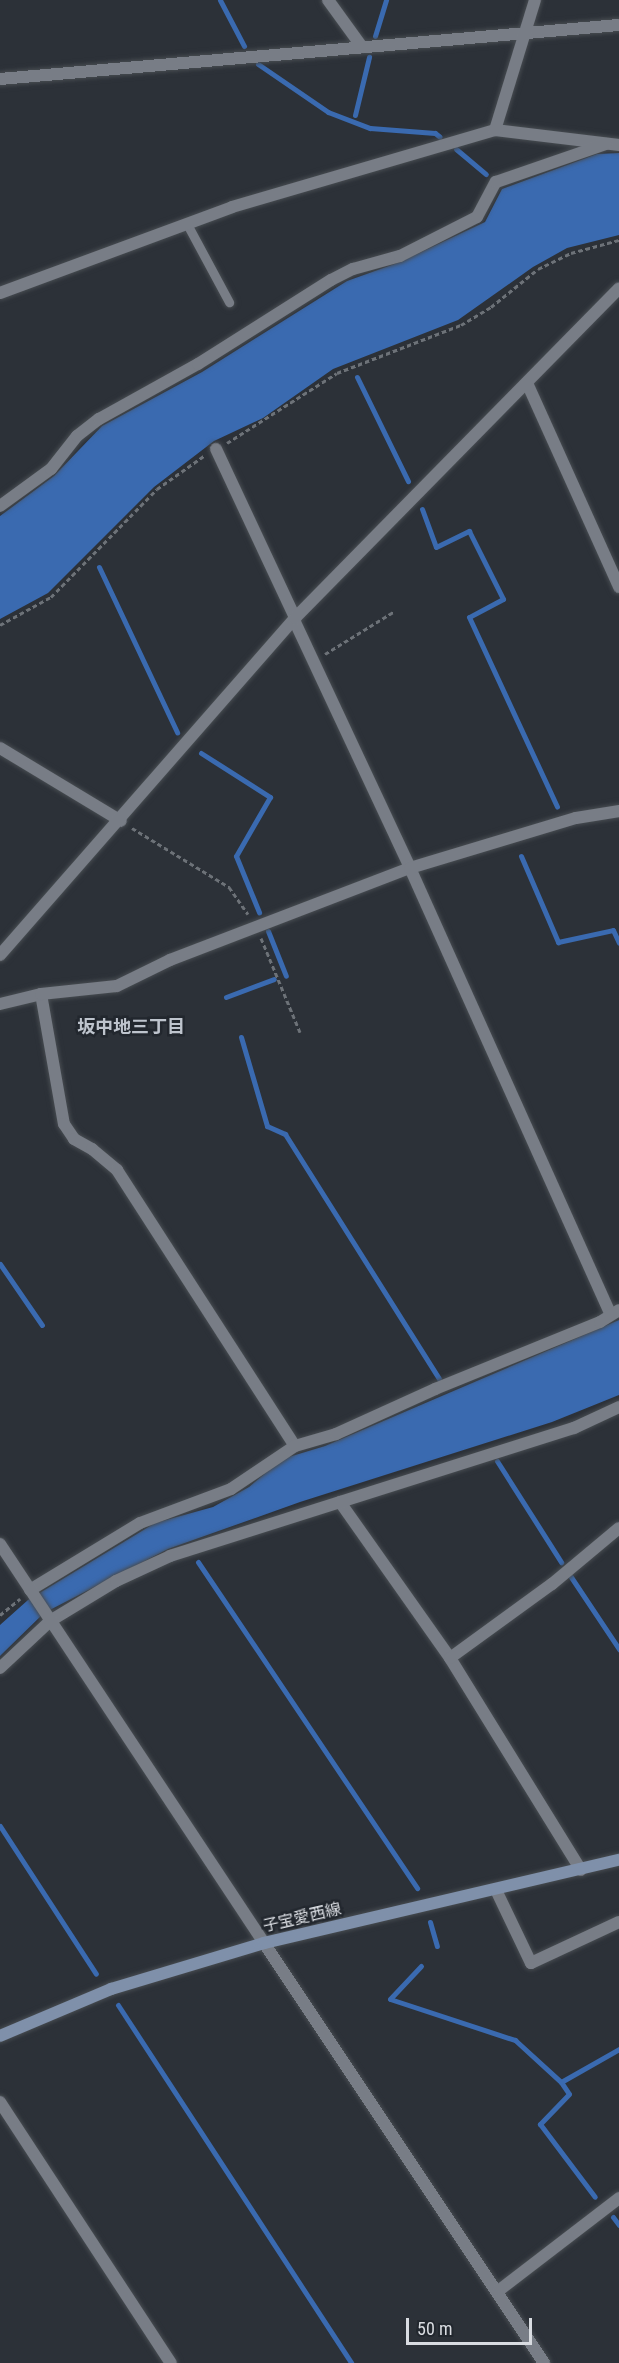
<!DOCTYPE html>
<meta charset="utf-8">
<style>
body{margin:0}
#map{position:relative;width:619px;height:2363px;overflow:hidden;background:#2c3138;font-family:"Roboto Condensed","Noto Sans JP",sans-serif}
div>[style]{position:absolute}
.water>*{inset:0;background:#3a6ab0}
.stream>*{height:5px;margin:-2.5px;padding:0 2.5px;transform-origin:2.5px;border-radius:2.5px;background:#3a6ab0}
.path>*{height:3px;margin-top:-1.5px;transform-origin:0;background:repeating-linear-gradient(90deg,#6d7278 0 4.5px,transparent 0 7.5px)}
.roads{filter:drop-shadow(0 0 2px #474c51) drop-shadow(0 0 2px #474c51)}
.service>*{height:9px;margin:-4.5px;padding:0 4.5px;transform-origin:4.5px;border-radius:4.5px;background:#787d86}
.minor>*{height:12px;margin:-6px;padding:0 6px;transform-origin:6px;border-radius:6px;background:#787d86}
.tertiary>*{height:12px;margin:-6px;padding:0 6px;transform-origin:6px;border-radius:6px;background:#787d86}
.secondary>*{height:12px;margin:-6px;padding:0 6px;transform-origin:6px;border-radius:6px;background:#7f90aa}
span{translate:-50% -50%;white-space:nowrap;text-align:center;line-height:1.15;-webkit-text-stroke:5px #22272e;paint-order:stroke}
.street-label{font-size:16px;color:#d9dce1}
.neighbourhood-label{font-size:18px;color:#bec4cd;font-weight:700}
.scale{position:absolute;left:406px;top:2318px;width:126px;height:27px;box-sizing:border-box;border:3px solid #d9dce1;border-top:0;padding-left:8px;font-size:18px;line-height:21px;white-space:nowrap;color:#d9dce1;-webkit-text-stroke:4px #22272e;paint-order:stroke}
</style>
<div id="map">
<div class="water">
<i style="clip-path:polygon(619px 153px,619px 235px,567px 248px,533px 267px,458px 320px,333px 369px,263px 418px,214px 441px,154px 487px,48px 593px,0 619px,0 516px,54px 476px,102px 426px,202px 372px,347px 281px,400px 262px,485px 222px,502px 189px,597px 154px)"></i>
<i style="clip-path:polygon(619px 1320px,619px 1395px,552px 1422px,300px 1502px,168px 1549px,44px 1613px,0 1656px,0 1625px,28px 1600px,155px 1523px,213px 1507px,249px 1487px,282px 1459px,325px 1446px)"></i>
</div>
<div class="stream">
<i style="left:220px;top:0;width:52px;rotate:62.4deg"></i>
<i style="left:375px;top:36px;width:38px;rotate:-73deg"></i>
<i style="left:258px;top:64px;width:85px;rotate:34.4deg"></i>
<i style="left:328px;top:112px;width:45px;rotate:20.9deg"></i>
<i style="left:370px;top:128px;width:65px;rotate:4.4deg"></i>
<i style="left:435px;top:133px;width:6px;rotate:39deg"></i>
<i style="left:355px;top:115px;width:60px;rotate:-76.4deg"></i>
<i style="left:456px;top:149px;width:39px;rotate:40deg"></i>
<i style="left:357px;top:377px;width:116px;rotate:63.9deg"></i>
<i style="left:422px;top:509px;width:40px;rotate:69.8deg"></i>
<i style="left:436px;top:547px;width:37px;rotate:-26deg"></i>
<i style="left:469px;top:531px;width:76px;rotate:63.4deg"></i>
<i style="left:503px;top:599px;width:38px;rotate:152deg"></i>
<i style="left:469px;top:617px;width:209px;rotate:65.1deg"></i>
<i style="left:99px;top:567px;width:183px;rotate:64.7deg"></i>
<i style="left:201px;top:753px;width:82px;rotate:32.5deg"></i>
<i style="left:270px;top:797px;width:68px;rotate:120deg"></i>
<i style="left:236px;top:856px;width:61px;rotate:67.7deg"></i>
<i style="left:521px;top:856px;width:94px;rotate:66.7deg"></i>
<i style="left:558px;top:942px;width:56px;rotate:-12.3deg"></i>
<i style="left:613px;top:930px;width:14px;rotate:65deg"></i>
<i style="left:268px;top:931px;width:48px;rotate:68.2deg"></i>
<i style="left:226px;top:997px;width:51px;rotate:-20.6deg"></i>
<i style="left:241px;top:1037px;width:93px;rotate:73.7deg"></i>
<i style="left:267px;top:1126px;width:20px;rotate:24deg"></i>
<i style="left:285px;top:1134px;width:289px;rotate:57.8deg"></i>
<i style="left:0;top:1264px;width:74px;rotate:55.5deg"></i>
<i style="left:497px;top:1461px;width:120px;rotate:57.6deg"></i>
<i style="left:198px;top:1562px;width:393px;rotate:56.1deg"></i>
<i style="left:571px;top:1577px;width:87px;rotate:56.3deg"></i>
<i style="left:0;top:1826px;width:176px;rotate:57deg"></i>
<i style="left:430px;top:1922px;width:25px;rotate:74deg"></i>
<i style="left:421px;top:1966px;width:45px;rotate:133.2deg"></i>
<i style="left:390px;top:1999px;width:132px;rotate:18.2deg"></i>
<i style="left:515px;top:2040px;width:62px;rotate:42.4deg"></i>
<i style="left:561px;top:2082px;width:14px;rotate:56deg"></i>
<i style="left:569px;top:2094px;width:42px;rotate:134deg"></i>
<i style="left:540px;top:2124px;width:91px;rotate:53deg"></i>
<i style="left:118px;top:2005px;width:427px;rotate:56.9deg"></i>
<i style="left:561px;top:2082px;width:67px;rotate:-29.6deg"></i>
<i style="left:613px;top:2217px;width:10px;rotate:53deg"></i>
</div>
<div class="path">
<i style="left:227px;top:443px;width:130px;rotate:-32.5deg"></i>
<i style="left:337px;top:373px;width:133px;rotate:-21.2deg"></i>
<i style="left:461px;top:325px;width:35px;rotate:-31deg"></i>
<i style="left:491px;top:307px;width:60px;rotate:-39deg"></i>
<i style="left:538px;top:269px;width:37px;rotate:-26deg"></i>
<i style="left:571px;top:253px;width:50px;rotate:-15.2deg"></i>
<i style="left:0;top:625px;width:58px;rotate:-28.8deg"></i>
<i style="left:51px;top:597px;width:151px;rotate:-45.5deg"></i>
<i style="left:157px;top:489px;width:59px;rotate:-35.3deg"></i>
<i style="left:325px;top:654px;width:82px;rotate:-31.6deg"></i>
<i style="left:132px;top:828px;width:114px;rotate:31.3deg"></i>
<i style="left:229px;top:887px;width:33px;rotate:55deg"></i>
<i style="left:261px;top:938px;width:102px;rotate:67.5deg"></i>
<i style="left:0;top:1615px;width:26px;rotate:-39deg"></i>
</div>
<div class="roads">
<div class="service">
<i style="left:187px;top:224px;width:89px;rotate:61.7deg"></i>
</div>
<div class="minor">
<i style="left:328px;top:0;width:58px;rotate:54.1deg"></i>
<i style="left:0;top:79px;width:621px;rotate:-4.99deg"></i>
<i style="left:495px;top:130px;width:125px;rotate:6.9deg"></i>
<i style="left:0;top:293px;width:247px;rotate:-20.3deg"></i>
<i style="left:232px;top:207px;width:274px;rotate:-16.3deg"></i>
<i style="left:495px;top:130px;width:136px;rotate:-72.9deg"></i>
<i style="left:527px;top:383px;width:224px;rotate:65.7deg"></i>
<i style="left:216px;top:449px;width:187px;rotate:64.9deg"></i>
<i style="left:0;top:506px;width:63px;rotate:-36deg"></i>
<i style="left:51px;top:469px;width:42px;rotate:-51.8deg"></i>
<i style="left:77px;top:436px;width:28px;rotate:-38deg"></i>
<i style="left:99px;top:419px;width:113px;rotate:-29.1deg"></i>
<i style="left:198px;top:364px;width:157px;rotate:-32.3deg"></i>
<i style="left:331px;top:280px;width:25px;rotate:-27deg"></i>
<i style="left:353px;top:269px;width:49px;rotate:-15.5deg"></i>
<i style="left:400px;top:256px;width:86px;rotate:-26.9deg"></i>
<i style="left:477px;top:217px;width:40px;rotate:-62deg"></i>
<i style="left:496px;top:182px;width:116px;rotate:-19.1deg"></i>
<i style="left:294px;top:620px;width:274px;rotate:64.9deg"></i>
<i style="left:410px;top:868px;width:488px;rotate:65.8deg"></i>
<i style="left:0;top:748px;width:141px;rotate:31.1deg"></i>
<i style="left:41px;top:994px;width:132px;rotate:80deg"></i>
<i style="left:64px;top:1124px;width:18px;rotate:56deg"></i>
<i style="left:74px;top:1139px;width:21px;rotate:29deg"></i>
<i style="left:92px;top:1149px;width:33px;rotate:40deg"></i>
<i style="left:117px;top:1170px;width:328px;rotate:57.2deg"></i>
<i style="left:0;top:1004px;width:42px;rotate:-13.7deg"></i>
<i style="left:41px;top:994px;width:76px;rotate:-6deg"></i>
<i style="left:117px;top:986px;width:59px;rotate:-26.1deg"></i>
<i style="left:170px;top:960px;width:257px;rotate:-21deg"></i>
<i style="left:410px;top:868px;width:173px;rotate:-16.8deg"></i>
<i style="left:576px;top:818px;width:44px;rotate:-9.2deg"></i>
<i style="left:340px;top:1502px;width:191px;rotate:54.8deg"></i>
<i style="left:450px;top:1658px;width:249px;rotate:58.3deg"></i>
<i style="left:30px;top:1590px;width:129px;rotate:-31.3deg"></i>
<i style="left:140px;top:1523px;width:97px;rotate:-20.5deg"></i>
<i style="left:231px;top:1489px;width:77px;rotate:-33.9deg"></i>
<i style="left:295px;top:1446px;width:43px;rotate:-16.3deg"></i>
<i style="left:336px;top:1434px;width:109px;rotate:-24.4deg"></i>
<i style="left:435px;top:1389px;width:178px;rotate:-22.1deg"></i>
<i style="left:600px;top:1322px;width:22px;rotate:-32deg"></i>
<i style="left:450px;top:1658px;width:126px;rotate:-36deg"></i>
<i style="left:552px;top:1584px;width:87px;rotate:-39.9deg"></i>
<i style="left:0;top:1668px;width:69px;rotate:-43.2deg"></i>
<i style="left:50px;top:1621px;width:77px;rotate:-31.2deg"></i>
<i style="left:116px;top:1581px;width:60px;rotate:-24.8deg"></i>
<i style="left:170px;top:1556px;width:424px;rotate:-17.6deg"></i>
<i style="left:574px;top:1428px;width:50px;rotate:-25deg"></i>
<i style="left:496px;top:1890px;width:81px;rotate:64.4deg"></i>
<i style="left:531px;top:1963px;width:97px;rotate:-25deg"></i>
<i style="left:264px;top:1943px;width:505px;rotate:56.31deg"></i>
<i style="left:0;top:2102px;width:312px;rotate:56.8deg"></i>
<i style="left:498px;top:2291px;width:153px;rotate:-37.5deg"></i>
</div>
<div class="tertiary">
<i style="left:0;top:955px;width:448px;rotate:-48.8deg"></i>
<i style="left:295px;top:618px;width:462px;rotate:-45.5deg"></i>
<i style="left:0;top:1544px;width:478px;rotate:56.5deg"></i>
</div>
<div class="secondary">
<i style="left:0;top:2036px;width:121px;rotate:-22.9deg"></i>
<i style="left:111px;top:1989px;width:160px;rotate:-16.7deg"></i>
<i style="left:264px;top:1943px;width:365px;rotate:-13.2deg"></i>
</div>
</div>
<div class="street-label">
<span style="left:302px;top:1918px;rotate:-13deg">子宝愛西線</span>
</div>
<div class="neighbourhood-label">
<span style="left:131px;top:1027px">坂中地三丁目</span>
</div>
<div class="scale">50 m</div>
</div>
